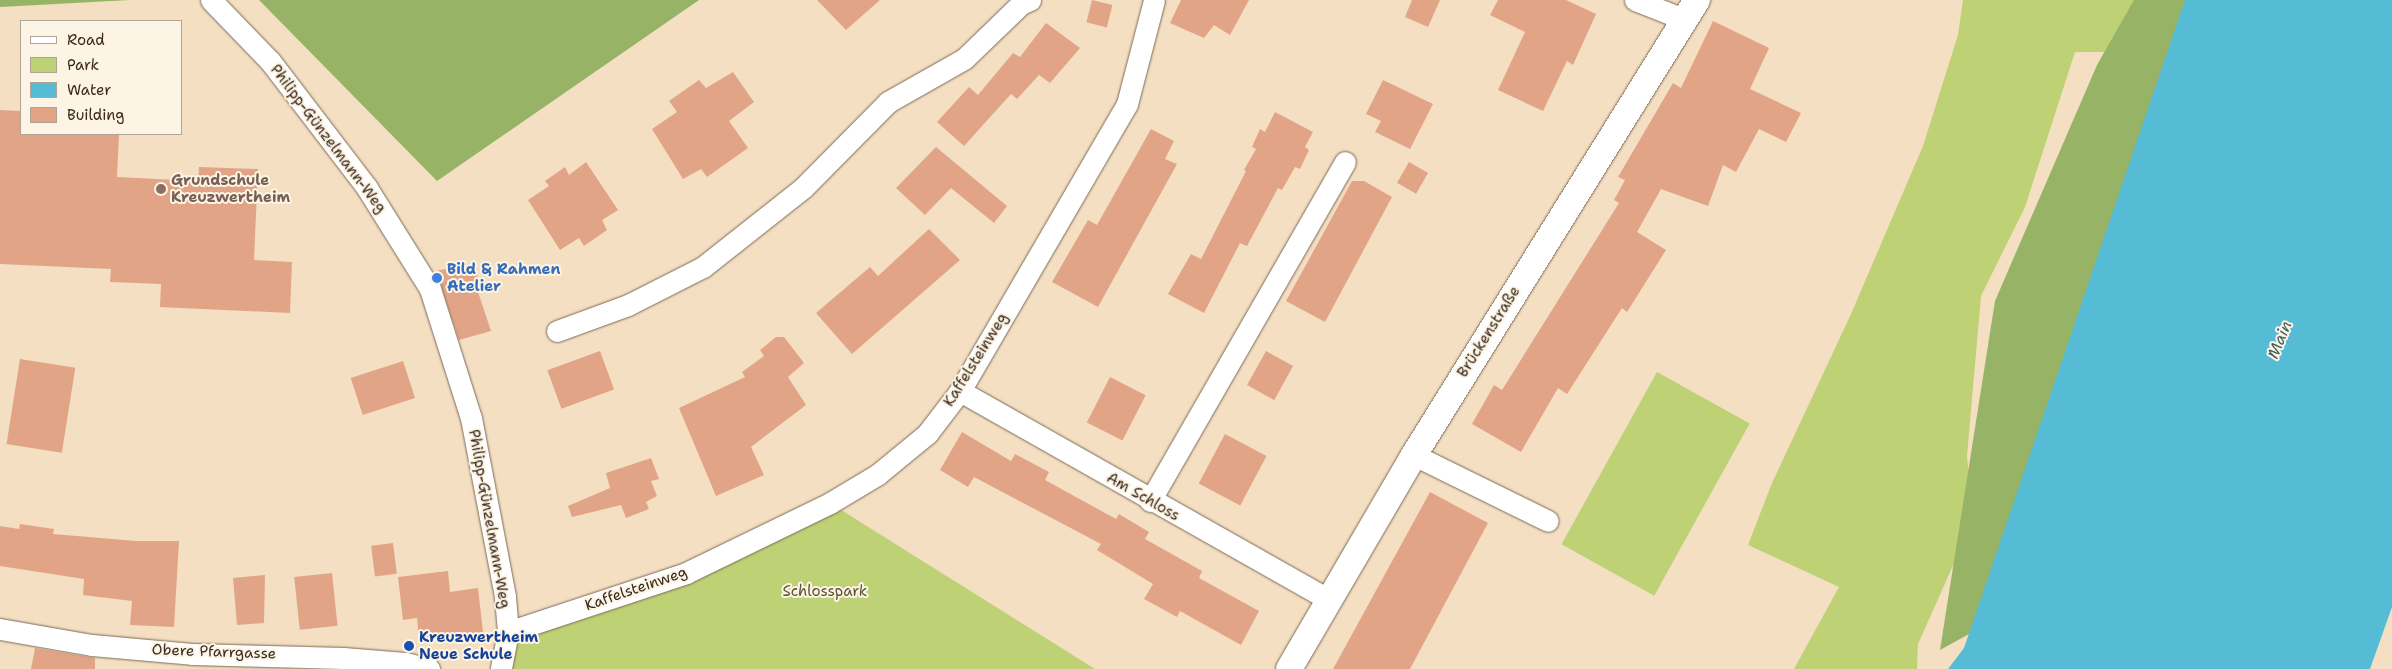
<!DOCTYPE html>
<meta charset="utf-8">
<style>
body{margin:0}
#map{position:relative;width:2392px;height:669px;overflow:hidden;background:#f4dfc2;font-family:"Shantell Sans",sans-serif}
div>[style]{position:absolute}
.green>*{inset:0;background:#bed174;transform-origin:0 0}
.forest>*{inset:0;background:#96b366}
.water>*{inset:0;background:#56bbd4}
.building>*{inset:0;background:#e2a487;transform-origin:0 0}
.roads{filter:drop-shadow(0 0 1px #7c6957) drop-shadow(0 0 1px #7c6957)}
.minor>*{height:21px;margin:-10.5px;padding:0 10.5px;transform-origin:10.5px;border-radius:10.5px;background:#fff}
.tertiary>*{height:26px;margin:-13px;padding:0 13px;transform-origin:13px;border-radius:13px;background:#fff}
.dots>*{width:14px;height:14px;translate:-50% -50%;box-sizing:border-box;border:2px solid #fcf5e5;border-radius:50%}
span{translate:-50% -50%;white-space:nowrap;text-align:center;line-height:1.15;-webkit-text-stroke:4px #fcf5e5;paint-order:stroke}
.street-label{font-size:15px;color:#3b2a1e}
.education-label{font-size:15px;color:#785e54;font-weight:700}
.left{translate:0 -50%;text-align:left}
.shop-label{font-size:15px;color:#366cbe;font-weight:700}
.park-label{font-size:15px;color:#5c5434}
.transit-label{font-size:15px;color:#164399;font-weight:700}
.water-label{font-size:16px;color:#445d5e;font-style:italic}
.legend{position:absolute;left:20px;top:20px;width:162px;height:115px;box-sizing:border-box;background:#fcf5e5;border:1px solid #afa495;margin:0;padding:6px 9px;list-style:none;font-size:15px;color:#3b2a1e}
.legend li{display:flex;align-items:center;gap:10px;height:25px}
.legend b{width:25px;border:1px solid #afa495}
</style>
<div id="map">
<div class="green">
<i style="clip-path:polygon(1963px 0,2150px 0,2110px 52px,2075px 52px,2025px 207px,1981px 296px,1967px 456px,1971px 499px,1959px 552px,1918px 644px,1917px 669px,1794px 669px,1839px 587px,1748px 545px,1772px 483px,1851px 314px,1923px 146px,1958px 35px)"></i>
<i style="left:1657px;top:372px;width:106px;height:197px;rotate:29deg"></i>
<i style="clip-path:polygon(830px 503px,1095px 669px,501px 669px,508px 632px,686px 573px)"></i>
</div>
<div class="forest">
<i style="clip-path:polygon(0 0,130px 0,0 7px)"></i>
<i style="clip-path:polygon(259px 0,699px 0,437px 181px)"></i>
<i style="clip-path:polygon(2134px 0,2191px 0,1989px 623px,1940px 650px,1995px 301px,2097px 65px)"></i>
</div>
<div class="water">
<i style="clip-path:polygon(2185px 0,2392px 0,2392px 607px,2370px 669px,1948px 669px,1964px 648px)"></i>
</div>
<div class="building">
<i style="clip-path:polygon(817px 0,880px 0,846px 30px)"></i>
<i style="left:1092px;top:0;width:21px;height:23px;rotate:14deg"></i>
<i style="clip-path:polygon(1181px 0,1249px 0,1230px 35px,1214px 25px,1204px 38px,1170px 23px)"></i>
<i style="clip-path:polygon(1412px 0,1440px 0,1428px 27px,1405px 17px)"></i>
<i style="clip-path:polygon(1498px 0,1566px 0,1596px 14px,1573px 65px,1567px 61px,1543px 111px,1498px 90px,1525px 32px,1490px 15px)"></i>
<i style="clip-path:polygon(1713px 21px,1769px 48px,1750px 89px,1801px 113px,1786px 142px,1759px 129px,1736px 172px,1723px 165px,1708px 206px,1661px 189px,1637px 232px,1666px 250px,1627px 312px,1622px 308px,1567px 394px,1558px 388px,1521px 452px,1472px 424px,1494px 385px,1502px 390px,1619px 203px,1614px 200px,1625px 180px,1618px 177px,1673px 83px,1681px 88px)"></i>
<i style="clip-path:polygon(1046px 23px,1080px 48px,1050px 83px,1039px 75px,1017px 99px,1011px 94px,964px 146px,937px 122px,969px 87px,978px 95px,1013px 53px,1020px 57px)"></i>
<i style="clip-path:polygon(733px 72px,754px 102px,729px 121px,748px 148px,707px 177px,701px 169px,683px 179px,652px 129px,677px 112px,669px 101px,699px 80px,706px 88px)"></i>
<i style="clip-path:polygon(1383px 80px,1433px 104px,1410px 149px,1375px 132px,1381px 121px,1366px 114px)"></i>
<i style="clip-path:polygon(0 110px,21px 111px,21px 134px,119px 134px,117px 177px,198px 181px,199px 167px,258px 169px,254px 260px,292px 262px,290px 313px,160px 307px,161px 284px,110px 282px,111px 269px,0 264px)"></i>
<i style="clip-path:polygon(1275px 112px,1313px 132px,1305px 147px,1309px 150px,1300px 169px,1295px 167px,1282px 190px,1278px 188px,1247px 246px,1240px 243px,1204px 313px,1168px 294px,1191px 254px,1201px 259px,1246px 171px,1244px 170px,1256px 149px,1252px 147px,1260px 129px,1265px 132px)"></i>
<i style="clip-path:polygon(1151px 129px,1174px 141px,1165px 159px,1177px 164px,1098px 307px,1052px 282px,1088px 220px,1097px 225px)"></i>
<i style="clip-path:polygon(936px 147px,1007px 206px,994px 223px,951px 188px,925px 215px,896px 188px)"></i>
<i style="clip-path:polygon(586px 162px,618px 210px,602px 220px,607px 230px,584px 246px,579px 238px,560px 250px,528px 200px,549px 186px,545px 181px,565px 167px,569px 175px)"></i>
<i style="left:1409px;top:162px;width:22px;height:24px;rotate:30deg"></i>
<i style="clip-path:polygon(1352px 181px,1364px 181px,1392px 197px,1325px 322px,1286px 301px)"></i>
<i style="clip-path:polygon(929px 229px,960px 260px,852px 354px,816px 313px,870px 267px,878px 276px)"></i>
<i style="clip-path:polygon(474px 263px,479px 282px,475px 283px,491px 331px,459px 340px,436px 271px)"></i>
<i style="clip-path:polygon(776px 337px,784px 337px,804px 363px,788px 377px,806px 405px,751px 447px,764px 475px,716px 496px,679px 408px,745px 377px,742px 372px,764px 356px,760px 350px)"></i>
<i style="left:600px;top:351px;width:41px;height:56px;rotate:70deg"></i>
<i style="left:1266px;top:351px;width:31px;height:39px;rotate:29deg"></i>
<i style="left:20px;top:359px;width:56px;height:86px;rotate:9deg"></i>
<i style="left:403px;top:361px;width:39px;height:55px;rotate:72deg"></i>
<i style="left:1110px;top:377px;width:40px;height:51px;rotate:27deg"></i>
<i style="clip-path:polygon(962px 432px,1011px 461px,1015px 454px,1049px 472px,1045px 480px,1116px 519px,1119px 514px,1149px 532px,1145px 539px,1202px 571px,1199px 578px,1259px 611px,1241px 645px,1180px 611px,1177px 617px,1144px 599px,1153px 584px,1097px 550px,1101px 544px,974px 477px,968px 487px,940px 470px)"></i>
<i style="left:1225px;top:434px;width:47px;height:56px;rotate:28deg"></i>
<i style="clip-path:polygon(651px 458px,659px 479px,651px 481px,657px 496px,646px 502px,649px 509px,626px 518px,621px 505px,572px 517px,568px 506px,610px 488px,606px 473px)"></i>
<i style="clip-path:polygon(1430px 492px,1488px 523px,1410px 669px,1333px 669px)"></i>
<i style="clip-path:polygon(20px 524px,54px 529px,53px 534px,136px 541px,179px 541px,174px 627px,130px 625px,132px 601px,83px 595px,84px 579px,0 566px,0 526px,19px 529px)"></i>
<i style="left:393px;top:543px;width:31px;height:22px;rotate:83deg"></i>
<i style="clip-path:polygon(448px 571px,450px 592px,478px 588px,483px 632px,419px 640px,417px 618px,403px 620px,398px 577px)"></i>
<i style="left:332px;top:573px;width:53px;height:38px;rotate:84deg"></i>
<i style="clip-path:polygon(265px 575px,264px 623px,237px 625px,233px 578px)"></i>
<i style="clip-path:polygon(35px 648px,95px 658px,95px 669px,31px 669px)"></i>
</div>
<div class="roads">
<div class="minor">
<i style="left:211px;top:0;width:85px;rotate:46deg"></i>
<i style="left:270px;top:61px;width:160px;rotate:52.6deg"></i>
<i style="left:367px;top:188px;width:119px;rotate:58deg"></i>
<i style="left:430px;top:289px;width:135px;rotate:72.4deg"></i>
<i style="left:471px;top:418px;width:182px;rotate:79.2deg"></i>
<i style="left:505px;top:597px;width:35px;rotate:85deg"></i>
<i style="left:508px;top:632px;width:38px;rotate:101deg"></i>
<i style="left:1635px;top:0;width:55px;rotate:21.4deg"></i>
<i style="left:557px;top:331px;width:76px;rotate:-20.1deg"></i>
<i style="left:628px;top:305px;width:84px;rotate:-26.9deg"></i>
<i style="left:703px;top:267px;width:127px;rotate:-38.3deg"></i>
<i style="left:803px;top:188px;width:121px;rotate:-45.3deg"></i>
<i style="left:888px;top:102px;width:87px;rotate:-29.5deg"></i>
<i style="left:964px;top:59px;width:79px;rotate:-44deg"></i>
<i style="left:1021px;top:4px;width:10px;rotate:-24deg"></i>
<i style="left:960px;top:391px;width:423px;rotate:29.5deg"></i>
<i style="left:1414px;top:455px;width:149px;rotate:26.2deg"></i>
<i style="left:1150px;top:501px;width:391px;rotate:-60.1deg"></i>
<i style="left:0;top:629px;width:93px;rotate:9.9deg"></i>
<i style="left:92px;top:645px;width:100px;rotate:5.1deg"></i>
<i style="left:192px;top:654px;width:151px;rotate:1.5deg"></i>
<i style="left:343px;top:658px;width:62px;rotate:4.6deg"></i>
<i style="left:405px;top:663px;width:25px;rotate:14deg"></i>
<i style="left:508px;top:632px;width:188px;rotate:-18.3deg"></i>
<i style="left:686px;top:573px;width:160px;rotate:-25.9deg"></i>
<i style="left:830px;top:503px;width:55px;rotate:-30.8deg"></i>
<i style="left:877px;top:475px;width:65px;rotate:-39.4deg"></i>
<i style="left:927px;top:434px;width:54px;rotate:-52.5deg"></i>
<i style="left:960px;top:391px;width:332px;rotate:-59.8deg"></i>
<i style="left:1127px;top:104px;width:107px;rotate:-75.4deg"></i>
</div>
<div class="tertiary">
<i style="left:1289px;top:669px;width:248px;rotate:-59.7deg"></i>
<i style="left:1414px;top:455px;width:536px;rotate:-58.12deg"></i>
</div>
</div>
<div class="dots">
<i style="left:161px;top:189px;background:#8d6e63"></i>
<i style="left:437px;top:278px;background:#3f7fe0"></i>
<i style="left:409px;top:646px;background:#1a4fb4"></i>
</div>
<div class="street-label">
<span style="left:328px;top:139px;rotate:53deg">Philipp-Günzelmann-Weg</span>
<span style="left:1489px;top:332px;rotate:-58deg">Brückenstraße</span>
<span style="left:976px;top:360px;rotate:-58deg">Kaffelsteinweg</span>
<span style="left:1143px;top:497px;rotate:30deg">Am Schloss</span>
<span style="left:489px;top:519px;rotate:80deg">Philipp-Günzelmann-Weg</span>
<span style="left:636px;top:589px;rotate:-19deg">Kaffelsteinweg</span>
<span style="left:214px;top:652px;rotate:2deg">Obere Pfarrgasse</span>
</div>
<div class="education-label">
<span class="left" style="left:171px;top:189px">Grundschule<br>Kreuzwertheim</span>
</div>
<div class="shop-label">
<span class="left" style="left:447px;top:278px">Bild &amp; Rahmen<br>Atelier</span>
</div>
<div class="park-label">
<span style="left:825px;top:592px">Schlosspark</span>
</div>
<div class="transit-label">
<span class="left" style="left:419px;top:646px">Kreuzwertheim<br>Neue Schule</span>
</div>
<div class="water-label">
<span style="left:2280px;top:340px;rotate:-68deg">Main</span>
</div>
<ul class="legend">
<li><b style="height:6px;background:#fff"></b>Road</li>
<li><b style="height:14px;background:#bed174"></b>Park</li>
<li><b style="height:14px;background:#56bbd4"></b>Water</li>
<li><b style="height:14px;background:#e2a487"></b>Building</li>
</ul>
</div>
